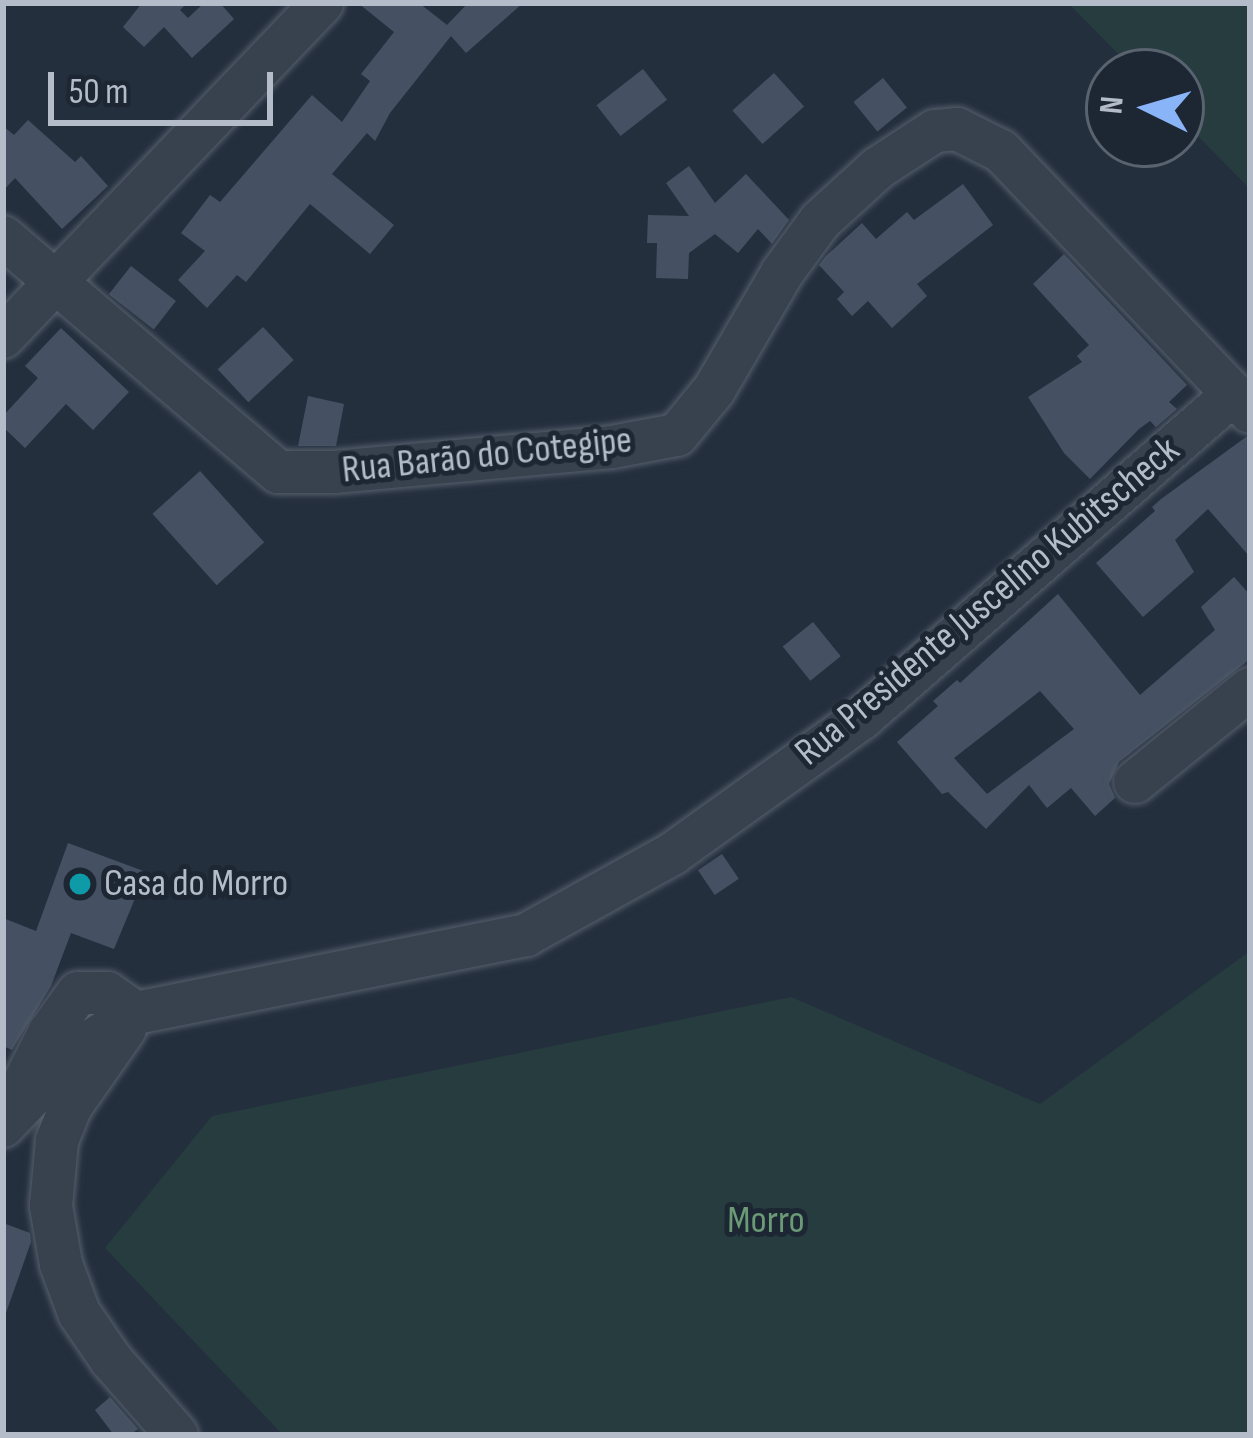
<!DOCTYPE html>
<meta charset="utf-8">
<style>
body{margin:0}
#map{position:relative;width:1253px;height:1438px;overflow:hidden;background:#242f3e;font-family:"Sofia Sans Condensed",sans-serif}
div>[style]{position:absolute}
.green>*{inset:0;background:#263c3f}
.building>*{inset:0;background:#455162;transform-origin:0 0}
.roads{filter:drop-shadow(0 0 3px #565f6c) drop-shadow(0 0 3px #565f6c)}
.minor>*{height:42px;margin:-21px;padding:0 21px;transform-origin:21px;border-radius:21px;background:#38414e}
.dots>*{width:33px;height:33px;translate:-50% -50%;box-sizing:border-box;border:6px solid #1d2633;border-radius:50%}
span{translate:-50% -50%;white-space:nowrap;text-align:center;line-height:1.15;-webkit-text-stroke:10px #1d2633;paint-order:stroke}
.street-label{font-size:39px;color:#b4bcc9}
.poi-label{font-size:39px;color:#b4bcc9}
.left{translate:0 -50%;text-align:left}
.park-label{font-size:39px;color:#6b9a76}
.frame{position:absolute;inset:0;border:6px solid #b4bcc9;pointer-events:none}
.north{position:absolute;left:1085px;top:48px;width:120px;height:120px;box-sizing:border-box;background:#1d2633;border:3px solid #59626f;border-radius:50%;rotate:275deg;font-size:33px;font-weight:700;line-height:48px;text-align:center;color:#b4bcc9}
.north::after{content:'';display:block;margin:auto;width:42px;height:54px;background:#8ab4f8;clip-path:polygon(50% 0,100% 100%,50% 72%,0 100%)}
.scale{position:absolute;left:48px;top:72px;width:225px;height:54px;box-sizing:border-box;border:6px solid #b4bcc9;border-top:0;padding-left:15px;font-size:36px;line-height:42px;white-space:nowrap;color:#b4bcc9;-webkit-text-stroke:9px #1d2633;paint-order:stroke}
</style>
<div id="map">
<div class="green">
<i style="clip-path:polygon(1068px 3px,1250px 3px,1250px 189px,1181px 119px,1181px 72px,1136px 72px)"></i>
<i style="clip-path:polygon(1250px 951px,1250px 1435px,283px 1435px,105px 1248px,212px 1116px,791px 997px,1040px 1104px)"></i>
</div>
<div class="building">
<i style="clip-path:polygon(142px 3px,187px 3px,180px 10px,188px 18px,204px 3px,220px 3px,234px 19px,192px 58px,164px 27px,144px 47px,123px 27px)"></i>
<i style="clip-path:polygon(358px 3px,419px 3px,447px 25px,468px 3px,523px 3px,466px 53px,451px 36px,390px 113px,375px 141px,367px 133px,332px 174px,394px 225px,370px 254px,310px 204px,246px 282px,237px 275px,207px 308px,178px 280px,205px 251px,181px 233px,210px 195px,220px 202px,312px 95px,342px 122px,370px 81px,361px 74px,394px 32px)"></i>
<i style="left:643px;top:69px;width:39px;height:59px;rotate:52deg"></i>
<i style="left:774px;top:73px;width:45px;height:56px;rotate:48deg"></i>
<i style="left:883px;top:78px;width:38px;height:38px;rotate:51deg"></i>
<i style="clip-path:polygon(28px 120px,75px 162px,81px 156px,108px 186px,62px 229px,15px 178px,3px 191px,3px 126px,14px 135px)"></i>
<i style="clip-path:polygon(689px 166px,715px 203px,746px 174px,789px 220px,772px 244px,758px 229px,738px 253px,715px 234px,689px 253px,688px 279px,656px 278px,657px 243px,647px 243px,648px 215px,689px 216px,666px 183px)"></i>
<i style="clip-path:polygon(963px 184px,993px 225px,917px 284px,927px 296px,892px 328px,868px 301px,852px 316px,837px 299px,844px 292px,819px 265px,826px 256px,862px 223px,876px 239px,907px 212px,914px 220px)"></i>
<i style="clip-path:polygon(1064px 254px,1187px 385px,1169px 402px,1177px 409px,1156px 427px,1150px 421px,1139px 429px,1090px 479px,1064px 453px,1028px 397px,1082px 362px,1077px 356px,1089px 345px,1033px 284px)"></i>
<i style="left:131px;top:266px;width:57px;height:36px;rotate:38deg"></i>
<i style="left:263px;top:327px;width:45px;height:62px;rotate:47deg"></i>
<i style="clip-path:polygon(61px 328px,129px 392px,93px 430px,66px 404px,25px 448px,3px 427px,3px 416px,38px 378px,25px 366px)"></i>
<i style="clip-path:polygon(308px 396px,344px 404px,336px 446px,298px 446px)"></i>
<i style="clip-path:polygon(1246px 437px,1250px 437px,1250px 557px,1208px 509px,1175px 540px,1194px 572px,1143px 617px,1096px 563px,1155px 511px,1152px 507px,1161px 499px)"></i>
<i style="left:200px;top:471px;width:96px;height:64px;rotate:48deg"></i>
<i style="clip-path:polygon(evenodd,1234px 577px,1250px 595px,1250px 659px,1119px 762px,1109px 784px,1115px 798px,1095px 816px,1071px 788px,1047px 808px,1029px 785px,986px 829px,948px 792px,942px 794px,897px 742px,938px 706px,933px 701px,957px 680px,960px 683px,1058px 594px,1140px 695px,1215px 630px,1201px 607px,1234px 577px,1040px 691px,1074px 729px,987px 794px,954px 758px,1040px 691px)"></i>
<i style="left:813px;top:622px;width:44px;height:39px;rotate:51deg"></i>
<i style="clip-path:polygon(68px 843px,146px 872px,114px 949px,71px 933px,51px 986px,12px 1050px,3px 1046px,3px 918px,36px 931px)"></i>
<i style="left:722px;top:854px;width:30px;height:29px;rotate:56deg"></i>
<i style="clip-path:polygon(3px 1223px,30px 1233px,31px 1242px,6px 1313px)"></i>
<i style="clip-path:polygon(110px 1397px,138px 1429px,130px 1435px,114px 1435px,95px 1410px)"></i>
</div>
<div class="roads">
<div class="minor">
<i style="left:3px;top:237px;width:362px;rotate:40.5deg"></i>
<i style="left:278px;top:472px;width:56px"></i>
<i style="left:334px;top:472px;width:279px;rotate:-5.1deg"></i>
<i style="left:612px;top:447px;width:66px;rotate:-10.5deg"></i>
<i style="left:677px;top:435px;width:58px;rotate:-50.6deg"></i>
<i style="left:714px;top:390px;width:135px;rotate:-59.8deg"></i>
<i style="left:782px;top:273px;width:64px;rotate:-53.8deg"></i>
<i style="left:820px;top:221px;width:79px;rotate:-42.4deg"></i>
<i style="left:878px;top:168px;width:68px;rotate:-33deg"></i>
<i style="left:935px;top:131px;width:22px;rotate:-5deg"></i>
<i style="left:957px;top:129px;width:49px;rotate:26.6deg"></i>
<i style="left:1001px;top:151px;width:361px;rotate:46.3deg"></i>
<i style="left:3px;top:337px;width:462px;rotate:-46.3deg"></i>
<i style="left:1135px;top:782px;width:148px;rotate:-39deg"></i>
<i style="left:125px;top:1029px;width:94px;rotate:125deg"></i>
<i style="left:71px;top:1106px;width:38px;rotate:112deg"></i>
<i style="left:57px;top:1141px;width:65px;rotate:95.3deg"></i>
<i style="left:51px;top:1206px;width:59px;rotate:80.2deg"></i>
<i style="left:61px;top:1264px;width:52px;rotate:69.8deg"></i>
<i style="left:79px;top:1313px;width:58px;rotate:55.5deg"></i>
<i style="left:112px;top:1361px;width:98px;rotate:48.7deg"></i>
<i style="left:21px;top:1089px;width:63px;rotate:-63.4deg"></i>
<i style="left:49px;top:1033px;width:49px;rotate:-54.1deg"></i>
<i style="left:78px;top:993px;width:29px"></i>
<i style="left:107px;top:993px;width:35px;rotate:35deg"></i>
<i style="left:3px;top:1126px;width:104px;rotate:-46.2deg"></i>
<i style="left:75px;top:1051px;width:72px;rotate:-31.9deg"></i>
<i style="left:136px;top:1013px;width:398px;rotate:-11.3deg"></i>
<i style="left:526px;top:935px;width:167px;rotate:-29deg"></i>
<i style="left:672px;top:854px;width:234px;rotate:-35.6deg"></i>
<i style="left:862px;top:718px;width:493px;rotate:-41.1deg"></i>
</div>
</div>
<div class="dots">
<i style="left:80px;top:884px;background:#0f9aa8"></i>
</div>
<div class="street-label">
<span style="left:487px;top:456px;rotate:-6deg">Rua Barão do Cotegipe</span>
<span style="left:988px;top:602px;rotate:-40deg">Rua Presidente Juscelino Kubitscheck</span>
</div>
<div class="poi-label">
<span class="left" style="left:104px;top:884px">Casa do Morro</span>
</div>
<div class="park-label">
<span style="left:766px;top:1221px">Morro</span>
</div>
<div class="frame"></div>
<div class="north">N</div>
<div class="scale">50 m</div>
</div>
